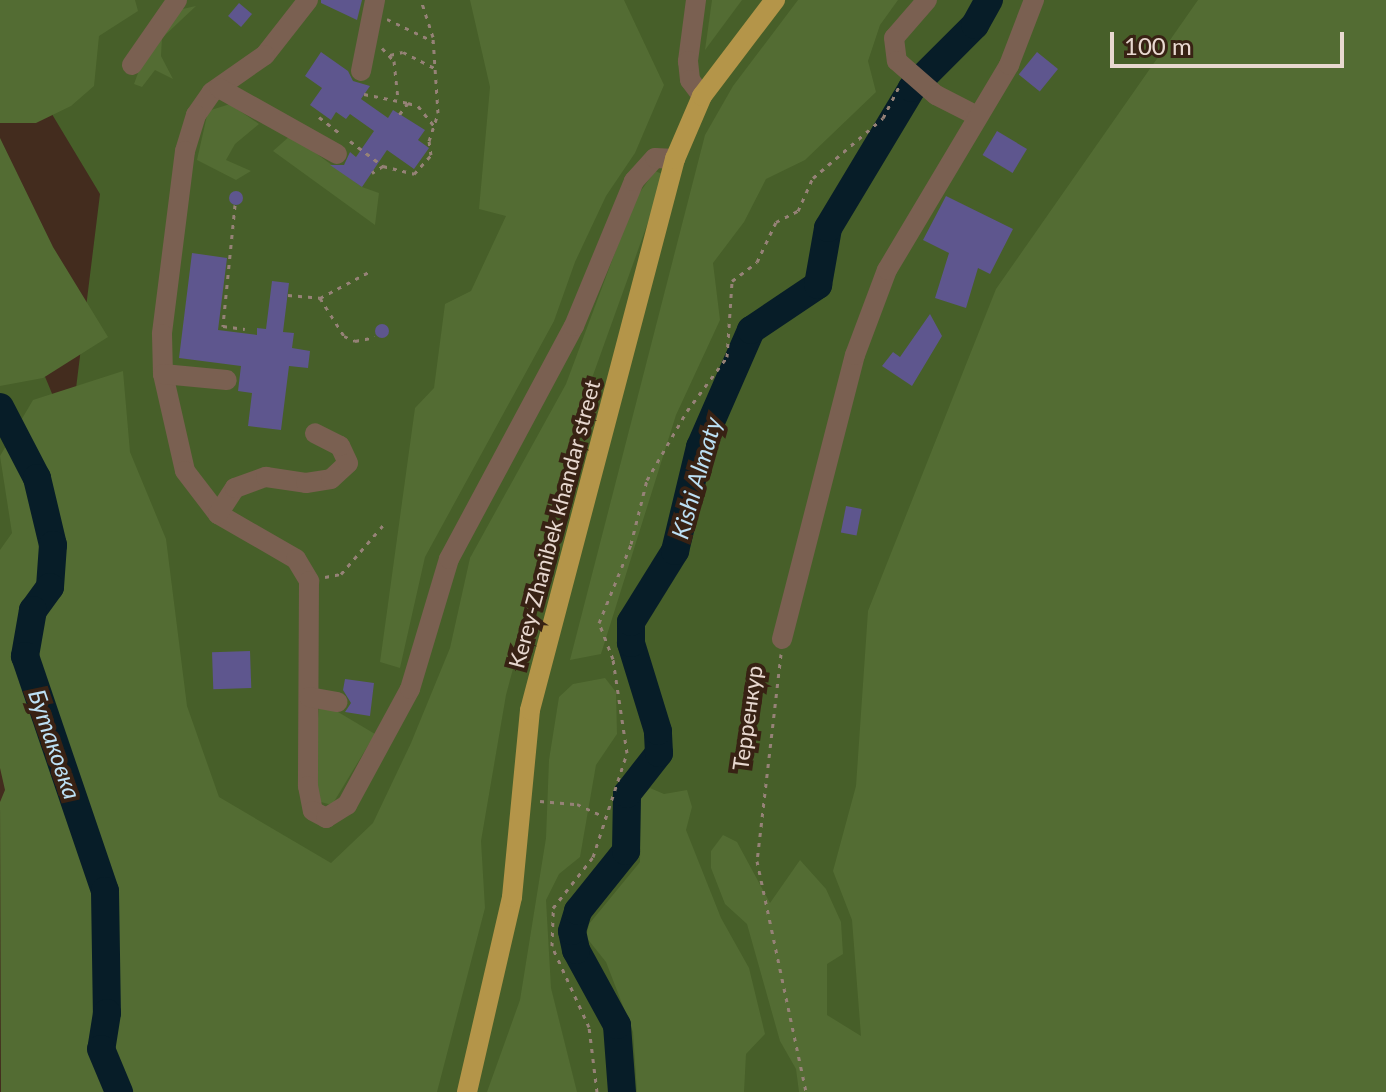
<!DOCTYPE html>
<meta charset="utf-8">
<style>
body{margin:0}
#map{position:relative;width:1386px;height:1092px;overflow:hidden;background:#432c1e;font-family:Lato,sans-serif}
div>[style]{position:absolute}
.green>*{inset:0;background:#475f29}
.forest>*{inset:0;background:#536c33}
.river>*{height:28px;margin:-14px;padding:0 14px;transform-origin:14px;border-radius:14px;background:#071d28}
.building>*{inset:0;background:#5e568e;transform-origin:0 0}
.round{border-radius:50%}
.path>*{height:3px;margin-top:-1.5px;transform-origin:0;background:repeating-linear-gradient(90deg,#968277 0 4px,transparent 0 10px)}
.minor>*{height:20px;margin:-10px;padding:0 10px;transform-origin:10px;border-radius:10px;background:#7a6051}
.major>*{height:20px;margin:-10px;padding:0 10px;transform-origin:10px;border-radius:10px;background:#b49549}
span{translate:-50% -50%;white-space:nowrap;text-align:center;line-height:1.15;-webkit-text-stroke:8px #382214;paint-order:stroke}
.street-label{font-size:22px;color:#e8d8d0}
.water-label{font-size:24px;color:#bce0f5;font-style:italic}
.scale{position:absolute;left:1110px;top:32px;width:234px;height:36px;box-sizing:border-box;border:4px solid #e8d8d0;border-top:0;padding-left:10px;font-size:24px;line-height:28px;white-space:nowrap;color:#e8d8d0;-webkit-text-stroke:6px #382214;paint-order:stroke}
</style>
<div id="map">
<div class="green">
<i style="clip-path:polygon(45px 0,1386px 0,1386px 1092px,239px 1092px,0 678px,0 268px,70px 437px,100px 194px,5px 36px)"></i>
</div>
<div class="forest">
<i style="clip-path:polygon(0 0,135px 0,138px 11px,99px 36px,94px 86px,71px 106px,36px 123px,0 123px)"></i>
<i style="clip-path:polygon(470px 0,624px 0,664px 85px,635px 153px,606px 196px,575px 262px,554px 321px,425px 557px,400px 668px,380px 662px,415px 408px,434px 388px,445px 304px,471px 291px,506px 216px,479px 209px,490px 87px)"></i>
<i style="clip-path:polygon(712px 0,742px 0,705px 50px)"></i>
<i style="clip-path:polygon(798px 0,898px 0,880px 25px,868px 61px,876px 92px,805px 160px,766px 179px,744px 222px,713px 263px,720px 320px,676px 415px,601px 654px,570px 660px,705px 135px,733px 86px)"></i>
<i style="clip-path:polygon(1198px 0,1386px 0,1386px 1092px,799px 1092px,796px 1069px,780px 1041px,747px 924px,725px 904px,711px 868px,711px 851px,723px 835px,737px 842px,770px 903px,800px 860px,826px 889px,841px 922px,843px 954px,827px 964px,827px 1015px,861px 1036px,852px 920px,833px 871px,856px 786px,868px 611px,996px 289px)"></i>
<i style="clip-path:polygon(196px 6px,162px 38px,161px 56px,173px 79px,155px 70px,142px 87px,134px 84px,150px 40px,178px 10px)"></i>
<i style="clip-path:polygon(230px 104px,259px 124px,235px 144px,226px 160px,251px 171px,236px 180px,197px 160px,208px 111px)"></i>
<i style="clip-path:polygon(291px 135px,362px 187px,379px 193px,375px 225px,273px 151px)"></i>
<i style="clip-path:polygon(0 138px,53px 247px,108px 337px,43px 378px,0 386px)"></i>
<i style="clip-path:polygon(655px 171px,665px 175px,587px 392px,506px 695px,481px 841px,485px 908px,437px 1092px,1px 1092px,0 802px,5px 790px,0 768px,0 550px,12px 533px,0 456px,33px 400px,123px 371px,130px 452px,166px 539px,187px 706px,219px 797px,331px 863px,373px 823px,411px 743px,450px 648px,470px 558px,566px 384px,635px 199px)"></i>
<i style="clip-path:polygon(605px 678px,616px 692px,617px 734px,596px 765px,580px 857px,559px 874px,546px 900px,551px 988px,577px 1092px,487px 1092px,520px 1000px,546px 838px,549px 760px,559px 697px,573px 684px)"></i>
<i style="clip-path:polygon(328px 706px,375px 734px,332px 805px,317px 801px,313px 775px,319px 707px)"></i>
<i style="clip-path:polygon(650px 788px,664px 794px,687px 790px,692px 807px,686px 830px,721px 918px,749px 968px,765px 1034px,746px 1054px,744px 1092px,637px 1092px,633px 1032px,606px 962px,586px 937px,589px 924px,640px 862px,641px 797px)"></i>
</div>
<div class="river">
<i style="left:0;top:407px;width:80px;rotate:62.5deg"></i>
<i style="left:37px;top:478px;width:69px;rotate:76.6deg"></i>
<i style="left:53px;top:545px;width:42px;rotate:94.1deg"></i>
<i style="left:50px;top:587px;width:29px;rotate:126deg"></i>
<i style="left:33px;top:610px;width:47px;rotate:99.9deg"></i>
<i style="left:25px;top:656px;width:248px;rotate:71.2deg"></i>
<i style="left:105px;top:891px;width:122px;rotate:89.1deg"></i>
<i style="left:107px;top:1013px;width:36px;rotate:99deg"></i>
<i style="left:101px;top:1049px;width:47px;rotate:67.3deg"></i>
<i style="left:622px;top:1092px;width:67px;rotate:-94.3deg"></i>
<i style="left:617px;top:1025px;width:85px;rotate:-118.7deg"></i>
<i style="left:576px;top:950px;width:19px;rotate:-102deg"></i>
<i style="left:572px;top:931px;width:21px;rotate:-73deg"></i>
<i style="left:578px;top:911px;width:77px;rotate:-51.3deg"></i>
<i style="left:626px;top:851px;width:57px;rotate:-89deg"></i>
<i style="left:627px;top:794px;width:52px;rotate:-52deg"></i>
<i style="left:659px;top:753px;width:22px;rotate:-93deg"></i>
<i style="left:658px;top:731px;width:92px;rotate:-107.1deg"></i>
<i style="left:631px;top:643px;width:21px;rotate:-90deg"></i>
<i style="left:631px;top:622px;width:84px;rotate:-58.2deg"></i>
<i style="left:675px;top:551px;width:107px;rotate:-76.5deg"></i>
<i style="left:700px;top:447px;width:128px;rotate:-66.4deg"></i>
<i style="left:751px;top:330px;width:81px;rotate:-33.9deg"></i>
<i style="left:818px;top:285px;width:58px;rotate:-80deg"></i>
<i style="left:828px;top:228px;width:163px;rotate:-59deg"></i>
<i style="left:912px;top:88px;width:89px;rotate:-45deg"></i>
<i style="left:975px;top:25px;width:29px;rotate:-61deg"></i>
</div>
<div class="building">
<i style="clip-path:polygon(321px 0,362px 0,357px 20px,321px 3px)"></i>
<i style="left:239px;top:3px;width:17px;height:17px;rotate:40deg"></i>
<i style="clip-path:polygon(321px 52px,348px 71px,353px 81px,370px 86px,361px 99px,388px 118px,393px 110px,425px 130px,418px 140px,429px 148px,414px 169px,387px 150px,362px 187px,330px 165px,344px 165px,350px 152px,356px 157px,374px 131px,350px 114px,346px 119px,336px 112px,331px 120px,310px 105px,322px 88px,305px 76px)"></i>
<i style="left:1037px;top:52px;width:27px;height:29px;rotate:39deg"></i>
<i style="left:997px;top:131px;width:35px;height:28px;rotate:31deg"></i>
<i class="round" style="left:229px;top:191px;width:14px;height:14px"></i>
<i style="clip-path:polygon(946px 196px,1013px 229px,990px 274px,978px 268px,966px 308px,935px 298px,949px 253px,923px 240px)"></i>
<i style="clip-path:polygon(192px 253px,227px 258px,218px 330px,257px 335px,257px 328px,266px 329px,272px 281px,289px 283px,283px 332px,294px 333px,292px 348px,310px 351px,308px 368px,289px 366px,281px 430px,248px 426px,252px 393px,238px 391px,241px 366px,179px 358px)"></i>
<i style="clip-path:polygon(930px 314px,942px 336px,912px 386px,882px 366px,893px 352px,900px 357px)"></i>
<i class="round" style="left:375px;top:324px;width:14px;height:14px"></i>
<i style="left:846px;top:506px;width:16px;height:27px;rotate:11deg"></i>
<i style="left:250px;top:651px;width:37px;height:38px;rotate:88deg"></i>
<i style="clip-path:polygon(345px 679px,374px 683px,370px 716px,345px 712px,351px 703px,343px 690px)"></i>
</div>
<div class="path">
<i style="left:387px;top:19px;width:51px;rotate:25.6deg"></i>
<i style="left:382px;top:48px;width:18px;rotate:47deg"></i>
<i style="left:394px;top:61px;width:37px;rotate:84deg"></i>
<i style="left:390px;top:55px;width:13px;rotate:-13deg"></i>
<i style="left:403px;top:52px;width:35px;rotate:27deg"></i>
<i style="left:364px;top:94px;width:45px;rotate:11.6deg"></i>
<i style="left:408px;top:103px;width:15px;rotate:127deg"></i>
<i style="left:408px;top:103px;width:10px;rotate:17deg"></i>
<i style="left:418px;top:106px;width:26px;rotate:51deg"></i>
<i style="left:319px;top:117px;width:28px;rotate:38deg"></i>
<i style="left:350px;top:141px;width:41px;rotate:37.1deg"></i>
<i style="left:383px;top:166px;width:13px;rotate:148deg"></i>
<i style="left:383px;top:166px;width:32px;rotate:14deg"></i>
<i style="left:414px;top:174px;width:25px;rotate:-48deg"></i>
<i style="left:431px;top:155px;width:14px;rotate:-98deg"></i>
<i style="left:429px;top:141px;width:29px;rotate:-72deg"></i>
<i style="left:438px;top:113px;width:76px;rotate:-93.8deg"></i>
<i style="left:433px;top:37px;width:39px;rotate:-108deg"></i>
<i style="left:235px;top:205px;width:122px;rotate:95.7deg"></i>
<i style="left:223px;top:326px;width:22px;rotate:8deg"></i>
<i style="left:288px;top:295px;width:32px;rotate:5deg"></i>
<i style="left:320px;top:298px;width:45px;rotate:57.7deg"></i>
<i style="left:344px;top:336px;width:12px;rotate:24deg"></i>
<i style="left:355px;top:341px;width:20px;rotate:-11deg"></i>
<i style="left:320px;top:298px;width:55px;rotate:-28deg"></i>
<i style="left:325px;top:577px;width:16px;rotate:-11deg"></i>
<i style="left:341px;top:574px;width:67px;rotate:-49.2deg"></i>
<i style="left:781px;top:654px;width:208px;rotate:96.6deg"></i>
<i style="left:757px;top:861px;width:236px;rotate:78deg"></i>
<i style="left:540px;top:801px;width:37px;rotate:5deg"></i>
<i style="left:577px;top:804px;width:31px;rotate:25deg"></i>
<i style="left:597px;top:1092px;width:65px;rotate:-97deg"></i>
<i style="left:589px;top:1027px;width:89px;rotate:-114.6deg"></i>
<i style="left:552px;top:946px;width:38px;rotate:-88deg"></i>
<i style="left:553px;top:908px;width:65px;rotate:-51.9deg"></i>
<i style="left:593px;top:857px;width:109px;rotate:-71.9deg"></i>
<i style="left:627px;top:753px;width:95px;rotate:-98.5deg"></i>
<i style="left:613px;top:659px;width:39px;rotate:-111deg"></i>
<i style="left:599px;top:623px;width:85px;rotate:-67.9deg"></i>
<i style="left:631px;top:544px;width:66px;rotate:-76deg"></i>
<i style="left:647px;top:480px;width:80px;rotate:-59.9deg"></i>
<i style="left:687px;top:411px;width:67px;rotate:-53.5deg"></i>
<i style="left:727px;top:357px;width:76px;rotate:-86.2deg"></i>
<i style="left:732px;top:281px;width:31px;rotate:-37deg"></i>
<i style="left:757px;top:262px;width:44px;rotate:-64.6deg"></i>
<i style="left:776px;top:222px;width:25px;rotate:-27deg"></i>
<i style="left:798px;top:211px;width:36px;rotate:-66deg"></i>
<i style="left:813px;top:178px;width:92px;rotate:-40.6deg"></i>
<i style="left:883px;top:118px;width:35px;rotate:-63deg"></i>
</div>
<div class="minor">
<i style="left:308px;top:0;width:70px;rotate:128deg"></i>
<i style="left:265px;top:55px;width:65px;rotate:145.1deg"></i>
<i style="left:212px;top:92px;width:28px;rotate:125deg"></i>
<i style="left:196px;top:115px;width:38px;rotate:107deg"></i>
<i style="left:185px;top:151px;width:184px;rotate:97.2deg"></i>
<i style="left:162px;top:334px;width:40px;rotate:88.6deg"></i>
<i style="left:163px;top:374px;width:99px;rotate:77.2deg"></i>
<i style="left:185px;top:471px;width:54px;rotate:52.5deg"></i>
<i style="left:218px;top:514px;width:90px;rotate:30deg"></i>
<i style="left:296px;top:559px;width:26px;rotate:59deg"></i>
<i style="left:309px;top:581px;width:205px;rotate:90.3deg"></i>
<i style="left:308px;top:786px;width:25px;rotate:79deg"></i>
<i style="left:313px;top:811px;width:15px;rotate:28deg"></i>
<i style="left:326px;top:818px;width:25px;rotate:-32deg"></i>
<i style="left:347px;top:805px;width:132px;rotate:-61.5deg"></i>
<i style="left:410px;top:689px;width:136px;rotate:-73.3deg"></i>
<i style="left:449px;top:559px;width:264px;rotate:-61.8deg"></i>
<i style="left:574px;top:326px;width:157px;rotate:-67.5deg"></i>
<i style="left:634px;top:181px;width:31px;rotate:-48deg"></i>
<i style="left:655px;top:158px;width:20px;rotate:3deg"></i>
<i style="left:696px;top:0;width:62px;rotate:97.5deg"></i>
<i style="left:688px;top:61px;width:19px;rotate:84deg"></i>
<i style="left:690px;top:80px;width:20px;rotate:53deg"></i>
<i style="left:927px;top:0;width:50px;rotate:131deg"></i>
<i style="left:894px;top:38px;width:23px;rotate:83deg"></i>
<i style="left:897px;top:61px;width:52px;rotate:41.1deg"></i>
<i style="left:936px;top:95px;width:46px;rotate:27.1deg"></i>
<i style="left:132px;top:65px;width:79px;rotate:-55.3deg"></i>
<i style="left:361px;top:71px;width:72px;rotate:-78.8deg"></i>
<i style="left:219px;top:88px;width:135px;rotate:29.2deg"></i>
<i style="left:163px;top:374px;width:64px;rotate:5.4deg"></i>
<i style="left:218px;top:514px;width:31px;rotate:-57deg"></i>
<i style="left:235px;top:488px;width:33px;rotate:-20deg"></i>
<i style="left:266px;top:477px;width:40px;rotate:8.5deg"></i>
<i style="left:306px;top:483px;width:25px;rotate:-9deg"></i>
<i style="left:331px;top:479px;width:23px;rotate:-43deg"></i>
<i style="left:348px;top:463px;width:19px;rotate:-115deg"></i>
<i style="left:340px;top:446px;width:28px;rotate:-153deg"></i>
<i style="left:782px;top:639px;width:293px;rotate:-75.6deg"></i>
<i style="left:855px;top:355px;width:91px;rotate:-69.4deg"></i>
<i style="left:887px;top:270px;width:239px;rotate:-59.2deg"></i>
<i style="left:1009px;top:65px;width:70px;rotate:-69deg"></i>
<i style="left:309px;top:697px;width:29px;rotate:10deg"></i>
</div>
<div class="major">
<i style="left:467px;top:1092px;width:200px;rotate:-77deg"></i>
<i style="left:512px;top:897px;width:188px;rotate:-84.5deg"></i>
<i style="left:530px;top:710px;width:570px;rotate:-75.26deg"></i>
<i style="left:675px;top:159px;width:69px;rotate:-66.8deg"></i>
<i style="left:702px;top:96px;width:121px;rotate:-52.8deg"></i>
</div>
<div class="street-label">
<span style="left:554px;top:524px;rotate:-75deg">Kerey-Zhanibek khandar street</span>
<span style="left:747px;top:718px;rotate:-82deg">Терренкур</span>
</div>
<div class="water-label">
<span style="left:696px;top:478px;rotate:-74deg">Kіshі Almaty</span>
<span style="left:55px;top:744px;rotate:71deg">Бутаковка</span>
</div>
<div class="scale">100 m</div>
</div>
